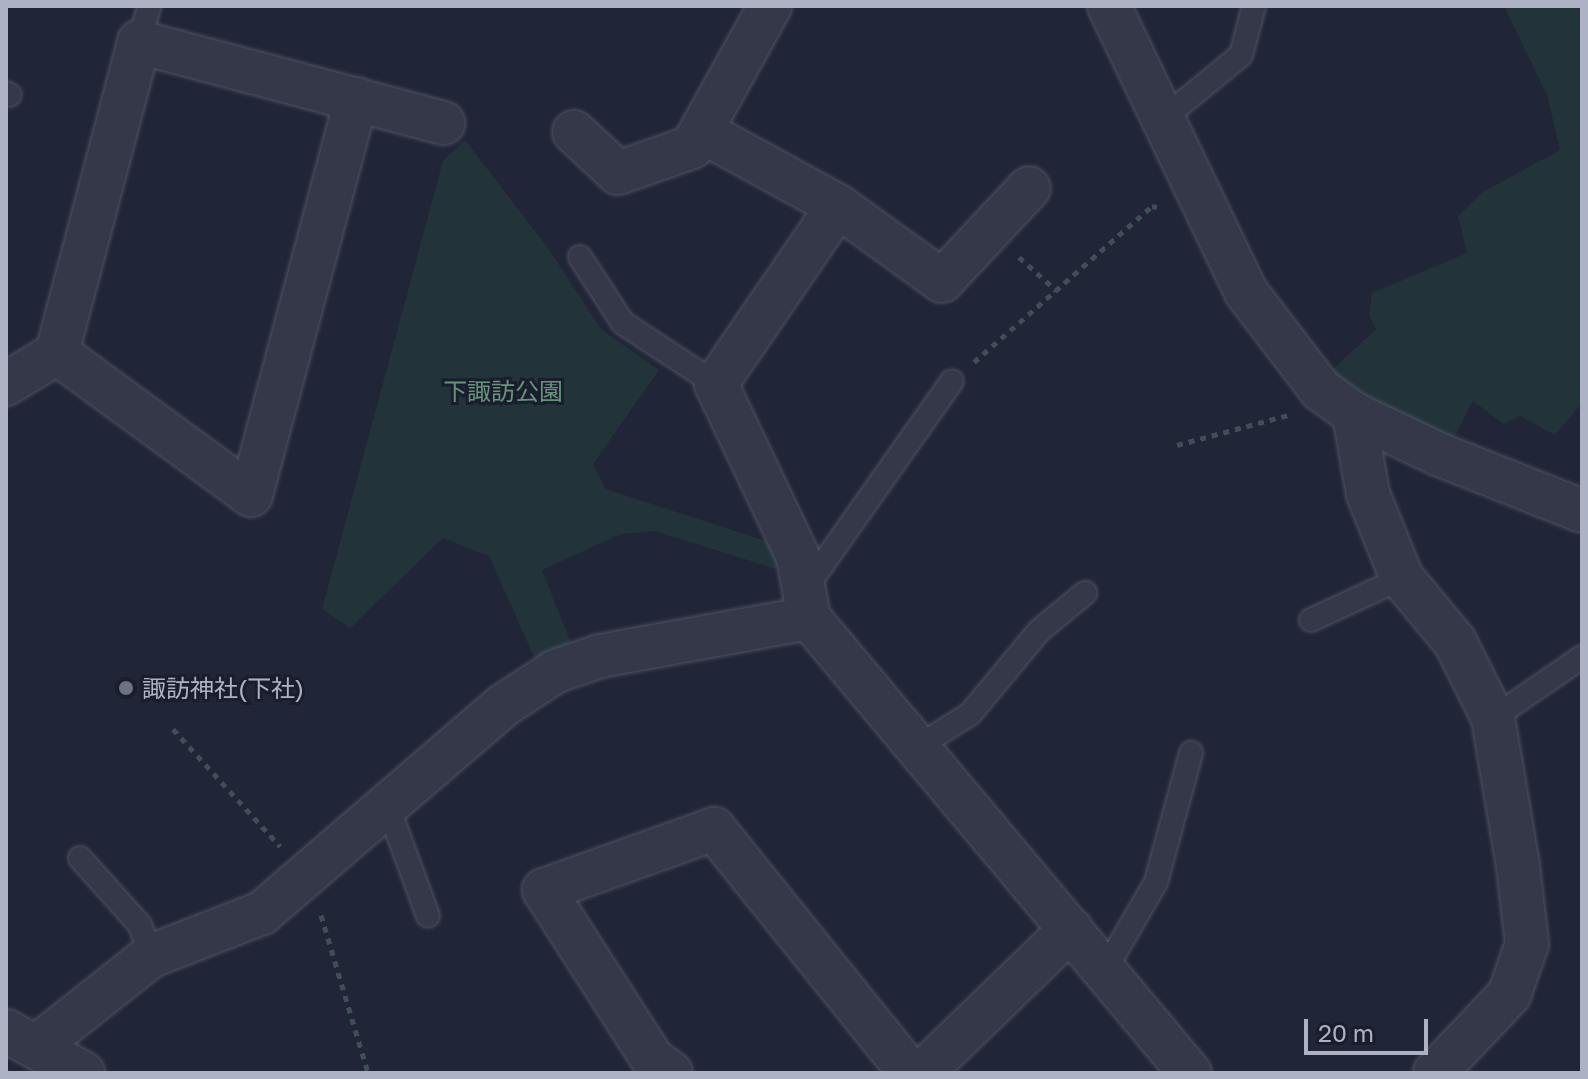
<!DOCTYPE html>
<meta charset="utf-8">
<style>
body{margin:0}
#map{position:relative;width:1588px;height:1079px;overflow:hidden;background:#202537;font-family:"Golos Text","Noto Sans JP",sans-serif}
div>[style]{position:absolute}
.green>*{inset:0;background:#23333a}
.path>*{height:5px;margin-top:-2.5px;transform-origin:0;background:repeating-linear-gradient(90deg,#404e56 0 6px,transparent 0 12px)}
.roads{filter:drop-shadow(0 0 2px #4e5263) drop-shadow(0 0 2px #4e5263)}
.service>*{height:22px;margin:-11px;padding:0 11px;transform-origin:11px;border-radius:11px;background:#343848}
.minor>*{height:42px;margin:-21px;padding:0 21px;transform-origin:21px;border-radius:21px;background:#343848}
.dots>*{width:22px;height:22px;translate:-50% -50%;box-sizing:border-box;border:4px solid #191d2c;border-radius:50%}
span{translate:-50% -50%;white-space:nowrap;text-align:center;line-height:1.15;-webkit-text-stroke:6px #191d2c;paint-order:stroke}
.park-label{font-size:24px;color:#66957b}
.poi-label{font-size:24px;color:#aeb2c5}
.left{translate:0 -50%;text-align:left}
.frame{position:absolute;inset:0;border:8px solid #aeb2c5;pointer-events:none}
.scale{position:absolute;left:1304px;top:1019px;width:124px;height:36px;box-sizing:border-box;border:4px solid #aeb2c5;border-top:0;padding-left:10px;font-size:24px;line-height:28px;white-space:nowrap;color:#aeb2c5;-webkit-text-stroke:6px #191d2c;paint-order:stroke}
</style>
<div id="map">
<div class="green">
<i style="clip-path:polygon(1504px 6px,1582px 6px,1582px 403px,1555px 435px,1520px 416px,1503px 424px,1473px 401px,1452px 442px,1348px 390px,1330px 372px,1376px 329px,1369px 315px,1372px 293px,1467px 253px,1458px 216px,1481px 193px,1560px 150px,1547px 95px)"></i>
<i style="clip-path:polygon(465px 140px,548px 248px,601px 329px,659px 370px,593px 464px,606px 489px,784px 547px,776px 569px,655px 531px,621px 534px,542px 570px,575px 653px,539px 668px,489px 556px,443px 538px,350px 628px,322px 609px,443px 161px)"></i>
</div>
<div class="path">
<i style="left:1019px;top:257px;width:50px;rotate:41.7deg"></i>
<i style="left:974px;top:362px;width:237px;rotate:-41.2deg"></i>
<i style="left:1152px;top:206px;width:5px;rotate:11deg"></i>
<i style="left:1177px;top:445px;width:115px;rotate:-15.1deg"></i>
<i style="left:173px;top:729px;width:159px;rotate:47.6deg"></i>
<i style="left:321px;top:915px;width:165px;rotate:73.4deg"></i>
</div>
<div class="roads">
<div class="service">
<i style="left:139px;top:42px;width:37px;rotate:-74deg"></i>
<i style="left:6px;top:93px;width:4px;rotate:27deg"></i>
<i style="left:1164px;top:118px;width:99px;rotate:-39.3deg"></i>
<i style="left:1241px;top:55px;width:51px;rotate:-75.1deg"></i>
<i style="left:580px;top:257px;width:79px;rotate:56.9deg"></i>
<i style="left:623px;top:323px;width:111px;rotate:33.3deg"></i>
<i style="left:806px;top:588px;width:253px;rotate:-54.8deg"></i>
<i style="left:1311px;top:620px;width:100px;rotate:-24.8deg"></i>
<i style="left:1493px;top:718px;width:108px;rotate:-34.4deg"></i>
<i style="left:914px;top:749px;width:66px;rotate:-32deg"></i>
<i style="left:970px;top:714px;width:108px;rotate:-50.3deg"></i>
<i style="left:1039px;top:631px;width:60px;rotate:-39.6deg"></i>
<i style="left:387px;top:804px;width:119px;rotate:69.9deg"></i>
<i style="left:80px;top:858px;width:90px;rotate:48.2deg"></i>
<i style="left:140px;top:925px;width:33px;rotate:70deg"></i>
<i style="left:1105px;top:970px;width:102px;rotate:-59.9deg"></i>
<i style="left:1156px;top:882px;width:134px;rotate:-74.8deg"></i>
</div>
<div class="minor">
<i style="left:1109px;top:6px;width:317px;rotate:64.4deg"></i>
<i style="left:1246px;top:292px;width:123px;rotate:52.6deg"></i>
<i style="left:1321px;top:390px;width:41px;rotate:36deg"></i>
<i style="left:1354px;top:414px;width:93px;rotate:25.5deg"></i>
<i style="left:1438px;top:454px;width:155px;rotate:21.6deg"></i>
<i style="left:701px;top:131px;width:156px;rotate:28.7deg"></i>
<i style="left:838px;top:206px;width:128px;rotate:35.8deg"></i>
<i style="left:942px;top:281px;width:127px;rotate:-46.9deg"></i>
<i style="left:574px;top:132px;width:60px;rotate:43deg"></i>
<i style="left:618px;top:173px;width:78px;rotate:-19.4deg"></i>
<i style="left:692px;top:147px;width:161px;rotate:-61deg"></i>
<i style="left:838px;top:206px;width:216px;rotate:124.4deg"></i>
<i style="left:716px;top:384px;width:191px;rotate:64.6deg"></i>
<i style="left:798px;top:557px;width:62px;rotate:79.8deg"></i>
<i style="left:809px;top:618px;width:593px;rotate:50.06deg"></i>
<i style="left:57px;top:353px;width:240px;rotate:36.2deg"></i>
<i style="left:251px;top:495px;width:410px;rotate:-75.1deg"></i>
<i style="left:6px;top:384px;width:60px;rotate:-31.3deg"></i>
<i style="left:57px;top:353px;width:322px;rotate:-75.2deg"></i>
<i style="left:139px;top:42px;width:315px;rotate:14.9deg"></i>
<i style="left:1354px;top:414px;width:81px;rotate:80.1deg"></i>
<i style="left:1368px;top:494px;width:91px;rotate:68deg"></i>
<i style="left:1402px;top:578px;width:83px;rotate:50.4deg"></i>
<i style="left:1455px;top:642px;width:85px;rotate:63.4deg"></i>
<i style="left:1493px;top:718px;width:150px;rotate:80.4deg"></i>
<i style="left:1518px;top:866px;width:79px;rotate:83.4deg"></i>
<i style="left:1527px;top:944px;width:54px;rotate:109.4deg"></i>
<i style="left:1509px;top:995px;width:108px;rotate:133.5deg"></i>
<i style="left:6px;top:1031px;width:88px;rotate:28.6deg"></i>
<i style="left:36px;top:1047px;width:147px;rotate:-38.4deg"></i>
<i style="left:151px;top:956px;width:119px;rotate:-21.2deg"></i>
<i style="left:262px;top:913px;width:319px;rotate:-40.7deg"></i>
<i style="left:504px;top:705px;width:62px;rotate:-33.2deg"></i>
<i style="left:556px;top:671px;width:46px;rotate:-18.8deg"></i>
<i style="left:600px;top:656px;width:212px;rotate:-10.3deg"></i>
<i style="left:671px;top:1073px;width:22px;rotate:-144deg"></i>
<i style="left:653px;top:1060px;width:202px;rotate:-122.7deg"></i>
<i style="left:544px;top:890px;width:181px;rotate:-19.7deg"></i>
<i style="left:714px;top:829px;width:313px;rotate:51.2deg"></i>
<i style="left:922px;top:1073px;width:207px;rotate:-44deg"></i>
</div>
</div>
<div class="dots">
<i style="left:126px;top:688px;background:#6b7280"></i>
</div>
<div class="park-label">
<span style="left:503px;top:391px">下諏訪公園</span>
</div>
<div class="poi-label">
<span class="left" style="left:142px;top:688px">諏訪神社(下社)</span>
</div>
<div class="frame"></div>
<div class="scale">20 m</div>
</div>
